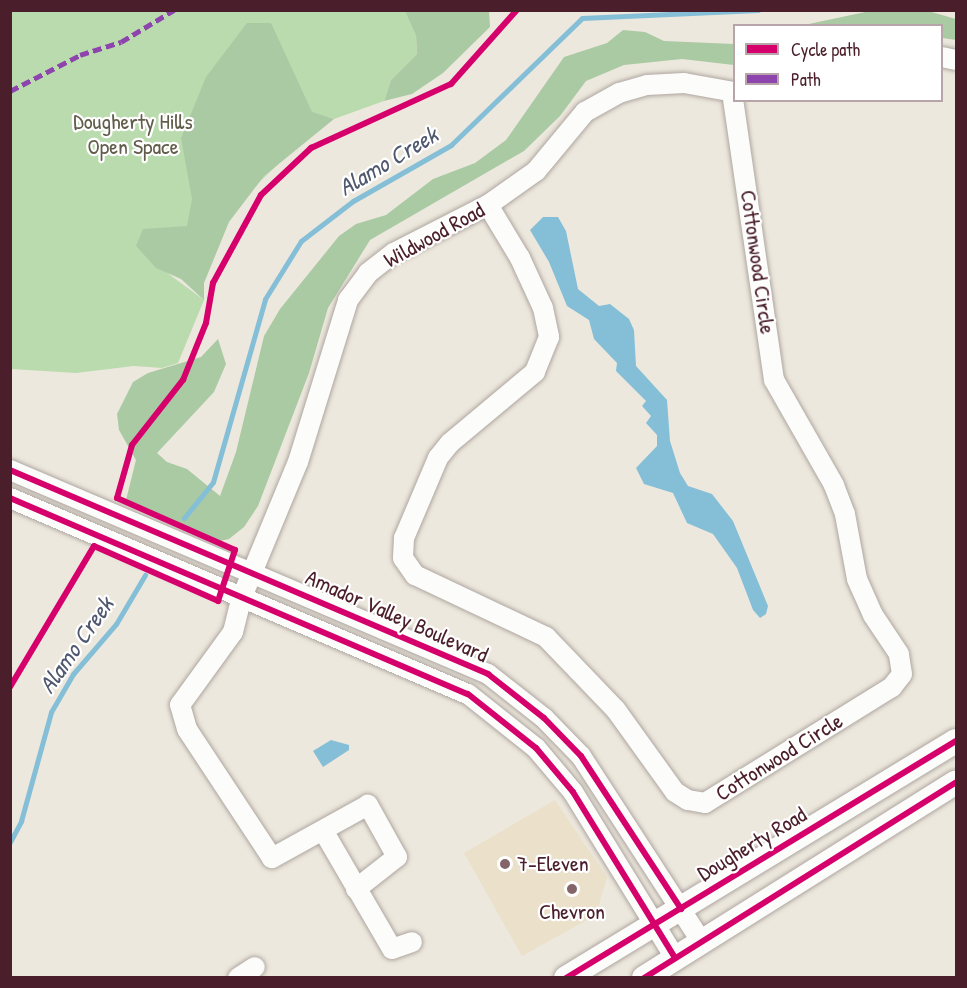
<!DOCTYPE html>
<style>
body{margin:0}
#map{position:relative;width:967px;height:988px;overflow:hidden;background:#ede8dd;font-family:"Patrick Hand",sans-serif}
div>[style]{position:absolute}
.built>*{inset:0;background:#ebe0ca}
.green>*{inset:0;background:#badbae}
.forest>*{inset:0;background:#aacaa3}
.water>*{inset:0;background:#84bfd7}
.stream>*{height:5px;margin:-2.5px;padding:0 2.5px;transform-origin:2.5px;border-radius:2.5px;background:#84bfd7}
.roads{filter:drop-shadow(0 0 2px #aea6a1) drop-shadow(0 0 2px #aea6a1)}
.minor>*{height:20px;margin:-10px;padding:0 10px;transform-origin:10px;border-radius:10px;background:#fcfcfa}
.major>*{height:24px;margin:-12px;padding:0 12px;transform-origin:12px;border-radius:12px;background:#fcfcfa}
.quiet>*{height:4.5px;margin-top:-2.25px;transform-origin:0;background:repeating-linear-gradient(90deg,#8e44ad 0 9px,transparent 0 13.5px)}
.cycleway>*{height:6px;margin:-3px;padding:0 3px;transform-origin:3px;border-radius:3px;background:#d6006c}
.dots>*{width:16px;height:16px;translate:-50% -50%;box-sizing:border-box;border:3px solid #fff;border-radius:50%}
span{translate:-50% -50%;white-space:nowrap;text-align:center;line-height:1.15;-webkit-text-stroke:4.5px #fff;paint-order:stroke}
.park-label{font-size:22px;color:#625d4b}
.street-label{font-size:22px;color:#4a1f2b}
.poi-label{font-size:22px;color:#4a1f2b}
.left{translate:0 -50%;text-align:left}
.water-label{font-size:24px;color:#4f586f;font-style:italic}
.frame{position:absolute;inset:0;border:12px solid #4a1f2b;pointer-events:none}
.legend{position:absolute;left:733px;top:24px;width:210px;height:78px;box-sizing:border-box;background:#fff;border:2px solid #b7a5aa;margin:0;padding:8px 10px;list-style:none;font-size:18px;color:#4a1f2b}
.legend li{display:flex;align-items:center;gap:12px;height:30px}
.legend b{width:30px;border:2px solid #b7a5aa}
</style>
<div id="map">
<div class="built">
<i style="clip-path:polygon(555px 800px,607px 877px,596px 915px,522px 956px,464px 853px)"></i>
</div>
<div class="green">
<i style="clip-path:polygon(10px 11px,437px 11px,416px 35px,417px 54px,391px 80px,384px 101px,334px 119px,327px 117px,166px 272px,204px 300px,178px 363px,162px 368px,134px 366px,76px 373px,11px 369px)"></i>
</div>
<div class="forest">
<i style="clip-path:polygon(405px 11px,489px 11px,490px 27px,443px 73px,412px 94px,384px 101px,391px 80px,417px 54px,416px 35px)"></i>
<i style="clip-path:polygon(870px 11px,928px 11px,956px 19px,956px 40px,942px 38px,942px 26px,804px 25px)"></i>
<i style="clip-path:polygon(247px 23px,271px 23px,312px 112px,334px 119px,264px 176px,229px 222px,204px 283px,204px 300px,181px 279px,156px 268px,136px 246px,143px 229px,187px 226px,192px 199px,181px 138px,206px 77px)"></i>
<i style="clip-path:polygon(623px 30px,645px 32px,664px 41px,734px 44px,734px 65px,682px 59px,624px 65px,586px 81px,560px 116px,524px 151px,370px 240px,328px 308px,309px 373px,258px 506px,244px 527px,229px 539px,220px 541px,126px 500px,136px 460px,119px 430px,117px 414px,133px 382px,148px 373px,201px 357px,218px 339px,226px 364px,214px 392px,157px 453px,167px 462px,187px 469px,220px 496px,236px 452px,264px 336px,280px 309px,339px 236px,356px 224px,386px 215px,433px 179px,475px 163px,506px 140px,564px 57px,607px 43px)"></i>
</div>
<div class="water">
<i style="clip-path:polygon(543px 217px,558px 217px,566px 231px,578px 289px,599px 306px,610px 304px,629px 319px,634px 330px,636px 366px,667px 400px,670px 441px,680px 473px,688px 486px,712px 494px,733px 521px,768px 606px,766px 614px,760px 618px,753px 610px,737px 568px,713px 534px,687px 523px,673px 493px,644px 484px,636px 468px,657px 446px,657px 435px,646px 423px,651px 416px,642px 406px,646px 401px,616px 371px,617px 363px,594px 339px,589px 320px,567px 306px,549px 262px,530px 230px)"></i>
<i style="clip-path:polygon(331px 740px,349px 745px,349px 750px,323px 767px,313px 751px)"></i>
</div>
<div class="stream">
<i style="left:184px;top:518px;width:46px;rotate:-51.1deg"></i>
<i style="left:213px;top:482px;width:190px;rotate:-74.1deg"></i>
<i style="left:265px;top:299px;width:68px;rotate:-58.2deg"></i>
<i style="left:301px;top:241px;width:66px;rotate:-37.6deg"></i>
<i style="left:353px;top:201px;width:113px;rotate:-29.7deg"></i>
<i style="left:451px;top:145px;width:182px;rotate:-44.1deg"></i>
<i style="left:582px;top:18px;width:176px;rotate:-2.6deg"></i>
<i style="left:10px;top:842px;width:24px;rotate:-62deg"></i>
<i style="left:21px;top:821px;width:113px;rotate:-74.6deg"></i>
<i style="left:51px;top:712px;width:44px;rotate:-59.9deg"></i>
<i style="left:73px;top:674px;width:66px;rotate:-49.3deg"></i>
<i style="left:116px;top:624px;width:57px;rotate:-59.4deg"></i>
</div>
<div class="roads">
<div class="minor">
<i style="left:942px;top:57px;width:14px;rotate:12deg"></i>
<i style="left:488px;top:205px;width:62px;rotate:58.9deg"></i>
<i style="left:520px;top:258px;width:55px;rotate:65.3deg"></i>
<i style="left:543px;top:308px;width:30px;rotate:78deg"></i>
<i style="left:549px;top:337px;width:38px;rotate:112deg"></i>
<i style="left:535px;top:372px;width:111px;rotate:140.1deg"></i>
<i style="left:450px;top:443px;width:19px;rotate:129deg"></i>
<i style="left:438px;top:458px;width:87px;rotate:113deg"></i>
<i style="left:404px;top:538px;width:20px;rotate:93deg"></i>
<i style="left:403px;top:558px;width:21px;rotate:55deg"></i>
<i style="left:415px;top:575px;width:145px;rotate:25.3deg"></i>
<i style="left:546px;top:637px;width:101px;rotate:46.2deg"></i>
<i style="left:616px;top:710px;width:101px;rotate:54.3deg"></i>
<i style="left:675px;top:792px;width:15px;rotate:32deg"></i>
<i style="left:688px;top:800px;width:17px;rotate:10deg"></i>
<i style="left:705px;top:803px;width:220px;rotate:-31.8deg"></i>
<i style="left:892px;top:687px;width:16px;rotate:-52deg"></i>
<i style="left:902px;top:674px;width:20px;rotate:-99deg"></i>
<i style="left:899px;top:654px;width:47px;rotate:-123.7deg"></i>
<i style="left:873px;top:615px;width:39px;rotate:-114deg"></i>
<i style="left:857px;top:579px;width:66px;rotate:-100.5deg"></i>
<i style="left:845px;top:514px;width:31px;rotate:-111deg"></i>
<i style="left:834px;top:485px;width:121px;rotate:-119.7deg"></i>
<i style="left:774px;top:380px;width:290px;rotate:-98.3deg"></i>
<i style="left:10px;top:470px;width:520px;rotate:23.11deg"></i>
<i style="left:488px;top:674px;width:71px;rotate:38.2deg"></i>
<i style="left:544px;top:718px;width:53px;rotate:45.8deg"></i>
<i style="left:581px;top:756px;width:222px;rotate:57deg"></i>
<i style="left:10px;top:498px;width:498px;rotate:23.2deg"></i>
<i style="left:468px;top:694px;width:87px;rotate:38.5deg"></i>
<i style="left:536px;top:748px;width:57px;rotate:49.9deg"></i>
<i style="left:573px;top:792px;width:195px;rotate:58.4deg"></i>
<i style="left:324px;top:832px;width:135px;rotate:59.8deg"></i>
<i style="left:392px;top:949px;width:21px;rotate:-19deg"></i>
<i style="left:356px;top:889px;width:52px;rotate:-38deg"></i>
<i style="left:397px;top:857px;width:60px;rotate:-119.1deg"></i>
<i style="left:368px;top:805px;width:110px;rotate:151.1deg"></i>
<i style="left:272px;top:858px;width:154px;rotate:-123.4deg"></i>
<i style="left:187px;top:729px;width:25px;rotate:-106deg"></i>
<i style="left:180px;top:705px;width:90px;rotate:-54deg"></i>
<i style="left:233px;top:632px;width:36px;rotate:-76deg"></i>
<i style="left:242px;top:597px;width:146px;rotate:-67.5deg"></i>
<i style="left:298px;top:462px;width:170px;rotate:-72.8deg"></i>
<i style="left:348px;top:300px;width:34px;rotate:-53deg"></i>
<i style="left:368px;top:273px;width:33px;rotate:-38deg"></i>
<i style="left:394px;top:253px;width:106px;rotate:-27.1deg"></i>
<i style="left:488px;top:205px;width:59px;rotate:-35.3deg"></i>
<i style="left:536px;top:171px;width:77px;rotate:-50.3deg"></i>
<i style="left:585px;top:112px;width:39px;rotate:-29deg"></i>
<i style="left:619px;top:93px;width:29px;rotate:-16deg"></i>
<i style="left:647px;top:85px;width:37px;rotate:-3deg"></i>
<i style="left:684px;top:83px;width:51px;rotate:10.2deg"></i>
<i style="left:238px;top:978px;width:20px;rotate:-33deg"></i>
</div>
<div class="major">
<i style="left:566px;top:978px;width:456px;rotate:-31.3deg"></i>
<i style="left:644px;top:978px;width:368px;rotate:-32.1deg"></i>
</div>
</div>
<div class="quiet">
<i style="left:10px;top:91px;width:79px;rotate:-27.2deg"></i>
<i style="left:80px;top:55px;width:43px;rotate:-17.6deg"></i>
<i style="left:121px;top:42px;width:62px;rotate:-31.1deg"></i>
</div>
<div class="cycleway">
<i style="left:10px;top:470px;width:520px;rotate:23.11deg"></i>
<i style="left:488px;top:674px;width:71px;rotate:38.2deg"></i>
<i style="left:544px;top:718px;width:53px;rotate:45.8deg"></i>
<i style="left:581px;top:756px;width:183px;rotate:56.8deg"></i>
<i style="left:10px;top:498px;width:498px;rotate:23.2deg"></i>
<i style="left:468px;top:694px;width:87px;rotate:38.5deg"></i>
<i style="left:536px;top:748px;width:57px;rotate:49.9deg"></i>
<i style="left:573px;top:792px;width:195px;rotate:58.4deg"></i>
<i style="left:10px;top:687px;width:164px;rotate:-59.2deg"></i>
<i style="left:94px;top:546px;width:136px;rotate:23.9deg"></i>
<i style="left:218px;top:601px;width:54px;rotate:-71.6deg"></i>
<i style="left:235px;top:550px;width:129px;rotate:-156.2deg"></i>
<i style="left:117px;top:498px;width:55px;rotate:-74.2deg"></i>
<i style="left:132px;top:445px;width:83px;rotate:-51.9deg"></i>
<i style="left:183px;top:380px;width:61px;rotate:-68deg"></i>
<i style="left:206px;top:323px;width:41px;rotate:-80.1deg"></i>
<i style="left:213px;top:283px;width:100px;rotate:-61.4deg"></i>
<i style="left:261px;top:195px;width:69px;rotate:-43.2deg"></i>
<i style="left:311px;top:148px;width:154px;rotate:-24.6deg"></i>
<i style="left:451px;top:84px;width:99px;rotate:-48.3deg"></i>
<i style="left:566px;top:978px;width:456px;rotate:-31.3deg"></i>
<i style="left:644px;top:978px;width:368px;rotate:-32.1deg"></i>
</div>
<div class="dots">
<i style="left:505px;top:864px;background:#836569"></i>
<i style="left:572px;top:889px;background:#836569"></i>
</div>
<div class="park-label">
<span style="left:133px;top:134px">Dougherty Hills<br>Open Space</span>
</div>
<div class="street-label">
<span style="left:434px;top:235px;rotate:-29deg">Wildwood Road</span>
<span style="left:758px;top:262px;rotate:82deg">Cottonwood Circle</span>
<span style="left:397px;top:616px;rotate:24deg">Amador Valley Boulevard</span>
<span style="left:779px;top:757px;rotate:-32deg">Cottonwood Circle</span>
<span style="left:752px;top:844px;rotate:-31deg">Dougherty Road</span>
</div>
<div class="poi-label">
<span class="left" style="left:517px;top:864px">7-Eleven</span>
<span style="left:572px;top:912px">Chevron</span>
</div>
<div class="water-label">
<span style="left:388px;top:161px;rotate:-31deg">Alamo Creek</span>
<span style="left:76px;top:645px;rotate:-55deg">Alamo Creek</span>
</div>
<div class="frame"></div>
<ul class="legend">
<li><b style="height:8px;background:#d6006c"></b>Cycle path</li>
<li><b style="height:8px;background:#8e44ad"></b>Path</li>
</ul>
</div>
